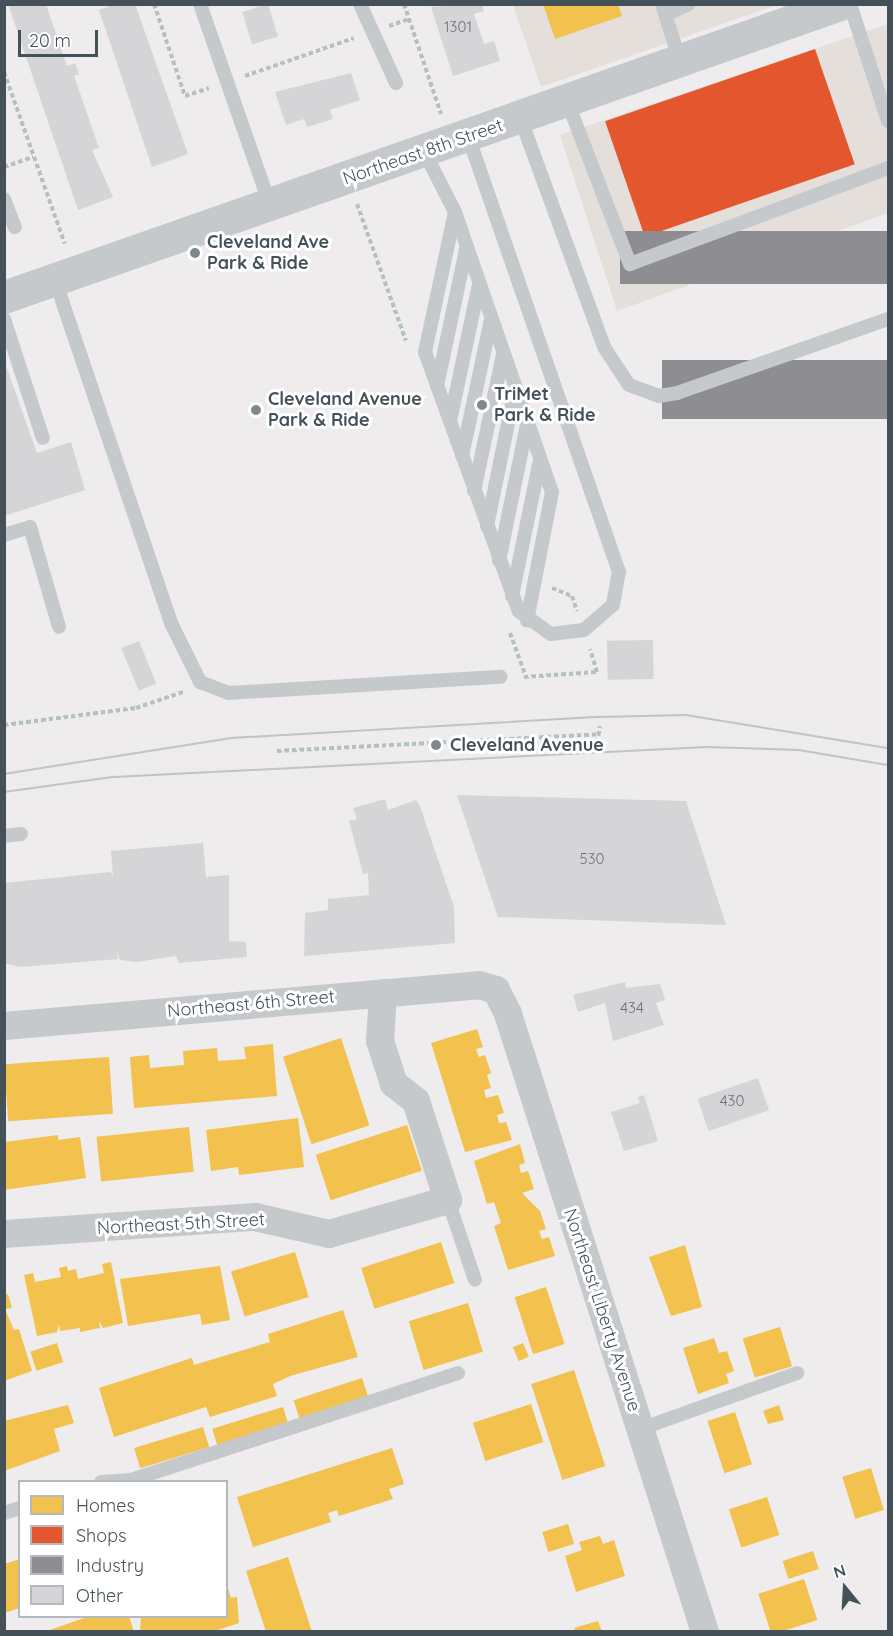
<!DOCTYPE html>
<style>
body{margin:0}
#map{position:relative;width:893px;height:1636px;overflow:hidden;background:#eeeced;font-family:Quicksand,sans-serif}
div>[style]{position:absolute}
.commercial>*{inset:0;background:#e4dfda}
.homes>*{inset:0;background:#f2c14e;transform-origin:0 0}
.shops>*{inset:0;background:#e4572e;transform-origin:0 0}
.industry>*{inset:0;background:#8d8d92;transform-origin:0 0}
.building>*{inset:0;background:#d5d5d7;transform-origin:0 0}
.path>*{height:4px;margin-top:-2px;transform-origin:0;background:repeating-linear-gradient(90deg,#b4c1bc 0 4.5px,transparent 0 7.5px)}
.service>*{height:14px;margin:-7px;padding:0 7px;transform-origin:7px;border-radius:7px;background:#c6c9cc}
.minor>*{height:28px;margin:-14px;padding:0 14px;transform-origin:14px;border-radius:14px;background:#c6c9cc}
.tertiary>*{height:33px;margin:-16.5px;padding:0 16.5px;transform-origin:16.5px;border-radius:16.5px;background:#c6c9cc}
.tram>*{height:1.5px;margin:-0.75px;padding:0 0.75px;transform-origin:0.75px;border-radius:0.75px;background:#c2c3c5}
.dots>*{width:16px;height:16px;translate:-50% -50%;box-sizing:border-box;border:3px solid #fff;border-radius:50%}
span{translate:-50% -50%;white-space:nowrap;text-align:center;line-height:1.15;-webkit-text-stroke:6px #fff;paint-order:stroke}
.number-label{font-size:15px;color:#6a737a}
.number-label span{-webkit-text-stroke-width:0}
.street-label{font-size:18px;color:#445159}
.poi-label{font-size:18px;color:#445159;font-weight:700}
.left{translate:0 -50%;text-align:left}
.frame{position:absolute;inset:0;border:6px solid #445159;pointer-events:none}
.legend{position:absolute;left:18px;top:1480px;width:210px;height:138px;box-sizing:border-box;background:#fff;border:2px solid #b4b9bd;margin:0;padding:8px 10px;list-style:none;font-size:18px;color:#445159}
.legend li{display:flex;align-items:center;gap:12px;height:30px}
.legend b{width:30px;border:2px solid #b4b9bd}
.north{position:absolute;left:815px;top:1558px;width:60px;height:60px;-webkit-text-stroke:4px #fff;paint-order:stroke;rotate:342deg;font-size:16px;font-weight:700;line-height:24px;text-align:center;color:#445159}
.north::after{content:'';display:block;margin:auto;width:21px;height:27px;background:#445159;clip-path:polygon(50% 0,100% 100%,50% 72%,0 100%)}
.scale{position:absolute;left:18px;top:30px;width:80px;height:27px;box-sizing:border-box;border:3px solid #445159;border-top:0;padding-left:8px;font-size:18px;line-height:21px;white-space:nowrap;color:#445159;-webkit-text-stroke:4px #fff;paint-order:stroke}
</style>
<div id="map">
<div class="commercial">
<i style="clip-path:polygon(513px 5px,777px 5px,541px 87px)"></i>
<i style="clip-path:polygon(888px 24px,888px 213px,617px 311px,560px 135px)"></i>
</div>
<div class="homes">
<i style="clip-path:polygon(543px 4px,618px 4px,622px 16px,555px 39px)"></i>
<i style="clip-path:polygon(477px 1029px,483px 1047px,476px 1049px,479px 1057px,485px 1055px,491px 1073px,487px 1075px,491px 1088px,484px 1090px,486px 1098px,498px 1095px,504px 1113px,497px 1115px,499px 1123px,506px 1122px,512px 1140px,465px 1152px,431px 1043px)"></i>
<i style="left:341px;top:1038px;width:92px;height:61px;rotate:72deg"></i>
<i style="clip-path:polygon(273px 1044px,277px 1096px,134px 1108px,130px 1057px,149px 1055px,150px 1068px,184px 1065px,183px 1051px,217px 1048px,218px 1061px,246px 1059px,244px 1047px)"></i>
<i style="left:109px;top:1057px;width:57px;height:105px;rotate:86deg"></i>
<i style="clip-path:polygon(298px 1118px,304px 1167px,239px 1175px,238px 1167px,211px 1171px,206px 1130px)"></i>
<i style="left:407px;top:1125px;width:48px;height:96px;rotate:72deg"></i>
<i style="left:189px;top:1127px;width:45px;height:93px;rotate:84deg"></i>
<i style="clip-path:polygon(58px 1135px,58px 1140px,80px 1137px,86px 1178px,4px 1190px,4px 1142px)"></i>
<i style="clip-path:polygon(520px 1144px,525px 1163px,519px 1165px,521px 1173px,528px 1171px,534px 1189px,522px 1193px,540px 1211px,546px 1229px,539px 1231px,542px 1239px,549px 1237px,555px 1256px,508px 1270px,494px 1226px,501px 1223px,494px 1202px,487px 1204px,474px 1161px)"></i>
<i style="left:441px;top:1242px;width:43px;height:84px;rotate:72deg"></i>
<i style="clip-path:polygon(685px 1245px,702px 1307px,671px 1316px,649px 1257px)"></i>
<i style="left:295px;top:1252px;width:47px;height:67px;rotate:73deg"></i>
<i style="clip-path:polygon(111px 1262px,123px 1323px,103px 1328px,99px 1321px,100px 1328px,80px 1332px,80px 1328px,60px 1331px,59px 1324px,57px 1332px,37px 1336px,24px 1275px,33px 1273px,35px 1282px,61px 1277px,59px 1268px,67px 1266px,68px 1271px,76px 1269px,78px 1279px,104px 1273px,102px 1264px)"></i>
<i style="clip-path:polygon(220px 1266px,230px 1320px,202px 1325px,200px 1314px,128px 1326px,120px 1279px)"></i>
<i style="left:546px;top:1287px;width:60px;height:33px;rotate:72deg"></i>
<i style="clip-path:polygon(8px 1294px,12px 1308px,5px 1309px,14px 1330px,19px 1329px,32px 1371px,4px 1381px,4px 1295px)"></i>
<i style="left:468px;top:1303px;width:51px;height:62px;rotate:73deg"></i>
<i style="clip-path:polygon(343px 1310px,358px 1357px,290px 1376px,273px 1384px,277px 1396px,210px 1417px,206px 1407px,114px 1437px,99px 1388px,192px 1358px,194px 1365px,270px 1342px,268px 1334px)"></i>
<i style="left:780px;top:1327px;width:41px;height:39px;rotate:73deg"></i>
<i style="clip-path:polygon(714px 1338px,719px 1353px,727px 1351px,734px 1371px,726px 1374px,729px 1383px,698px 1394px,683px 1348px)"></i>
<i style="left:57px;top:1343px;width:20px;height:28px;rotate:72deg"></i>
<i style="left:523px;top:1343px;width:15px;height:11px;rotate:67deg"></i>
<i style="left:574px;top:1370px;width:101px;height:45px;rotate:72deg"></i>
<i style="left:362px;top:1378px;width:19px;height:72px;rotate:72deg"></i>
<i style="left:531px;top:1404px;width:40px;height:61px;rotate:72deg"></i>
<i style="clip-path:polygon(68px 1405px,74px 1423px,54px 1429px,60px 1451px,4px 1471px,4px 1421px)"></i>
<i style="clip-path:polygon(779px 1405px,784px 1420px,768px 1424px,763px 1411px)"></i>
<i style="left:283px;top:1407px;width:21px;height:74px;rotate:73deg"></i>
<i style="left:735px;top:1412px;width:55px;height:29px;rotate:72deg"></i>
<i style="left:203px;top:1427px;width:21px;height:72px;rotate:73deg"></i>
<i style="clip-path:polygon(392px 1448px,404px 1484px,389px 1489px,393px 1499px,339px 1516px,337px 1510px,328px 1513px,331px 1522px,253px 1547px,237px 1497px)"></i>
<i style="left:871px;top:1468px;width:44px;height:30px;rotate:73deg"></i>
<i style="left:767px;top:1497px;width:40px;height:40px;rotate:72deg"></i>
<i style="left:568px;top:1524px;width:21px;height:27px;rotate:73deg"></i>
<i style="clip-path:polygon(600px 1536px,603px 1544px,614px 1540px,625px 1576px,576px 1592px,565px 1556px,582px 1550px,579px 1542px)"></i>
<i style="left:813px;top:1551px;width:19px;height:32px;rotate:72deg"></i>
<i style="clip-path:polygon(288px 1557px,312px 1632px,266px 1632px,246px 1571px)"></i>
<i style="clip-path:polygon(20px 1559px,20px 1608px,4px 1613px,4px 1564px)"></i>
<i style="left:804px;top:1579px;width:43px;height:48px;rotate:72deg"></i>
<i style="clip-path:polygon(227px 1585px,231px 1598px,237px 1597px,239px 1623px,212px 1632px,140px 1632px,141px 1616px,226px 1616px)"></i>
<i style="clip-path:polygon(90px 1616px,129px 1616px,134px 1632px,44px 1632px)"></i>
<i style="clip-path:polygon(598px 1621px,602px 1632px,576px 1632px,574px 1628px)"></i>
</div>
<div class="shops">
<i style="left:815px;top:49px;width:122px;height:222px;rotate:71deg"></i>
</div>
<div class="industry">
<i style="left:888px;top:231px;width:53px;height:268px;rotate:90deg"></i>
<i style="left:888px;top:360px;width:59px;height:226px;rotate:90deg"></i>
</div>
<div class="building">
<i style="clip-path:polygon(8px 4px,46px 4px,67px 66px,75px 63px,79px 74px,74px 76px,99px 148px,92px 150px,113px 197px,78px 210px)"></i>
<i style="clip-path:polygon(115px 4px,135px 4px,188px 154px,152px 167px,99px 10px)"></i>
<i style="left:268px;top:4px;width:34px;height:27px;rotate:73deg"></i>
<i style="clip-path:polygon(482px 4px,484px 11px,474px 14px,484px 44px,494px 41px,500px 61px,453px 76px,431px 7px)"></i>
<i style="clip-path:polygon(351px 73px,360px 100px,330px 110px,333px 119px,307px 127px,304px 119px,286px 125px,275px 92px)"></i>
<i style="clip-path:polygon(4px 360px,37px 453px,71px 442px,85px 490px,4px 516px)"></i>
<i style="left:653px;top:640px;width:39px;height:46px;rotate:89deg"></i>
<i style="left:139px;top:641px;width:46px;height:19px;rotate:68deg"></i>
<i style="clip-path:polygon(457px 795px,686px 801px,726px 925px,498px 917px)"></i>
<i style="clip-path:polygon(385px 799px,388px 810px,416px 800px,420px 806px,454px 907px,455px 943px,304px 956px,305px 913px,328px 910px,328px 899px,369px 895px,368px 873px,363px 874px,349px 821px,357px 819px,353px 808px)"></i>
<i style="clip-path:polygon(203px 843px,206px 877px,229px 875px,229px 941px,246px 942px,247px 957px,179px 963px,176px 956px,137px 962px,120px 960px,117px 950px,118px 959px,20px 967px,4px 963px,4px 883px,111px 872px,113px 877px,111px 851px)"></i>
<i style="clip-path:polygon(625px 982px,626px 988px,660px 984px,665px 1000px,656px 1003px,664px 1025px,613px 1041px,605px 1003px,578px 1012px,573px 995px)"></i>
<i style="left:758px;top:1078px;width:34px;height:64px;rotate:71deg"></i>
<i style="clip-path:polygon(644px 1095px,658px 1141px,624px 1151px,611px 1112px,640px 1103px,638px 1097px)"></i>
</div>
<div class="path">
<i style="left:154px;top:4px;width:97px;rotate:71.4deg"></i>
<i style="left:185px;top:96px;width:25px;rotate:-18deg"></i>
<i style="left:404px;top:4px;width:116px;rotate:71.4deg"></i>
<i style="left:389px;top:26px;width:21px;rotate:-19deg"></i>
<i style="left:4px;top:72px;width:182px;rotate:70.5deg"></i>
<i style="left:245px;top:76px;width:115px;rotate:-19.2deg"></i>
<i style="left:4px;top:167px;width:31px;rotate:-19deg"></i>
<i style="left:357px;top:204px;width:145px;rotate:70.3deg"></i>
<i style="left:552px;top:588px;width:22px;rotate:22deg"></i>
<i style="left:572px;top:596px;width:16px;rotate:72deg"></i>
<i style="left:510px;top:633px;width:47px;rotate:70deg"></i>
<i style="left:524px;top:677px;width:73px;rotate:-3.9deg"></i>
<i style="left:597px;top:672px;width:24px;rotate:-107deg"></i>
<i style="left:4px;top:725px;width:133px;rotate:-7.3deg"></i>
<i style="left:136px;top:708px;width:50px;rotate:-18.8deg"></i>
<i style="left:597px;top:743px;width:17px;rotate:-80deg"></i>
<i style="left:277px;top:751px;width:322px;rotate:-3deg"></i>
</div>
<div class="service">
<i style="left:200px;top:4px;width:213px;rotate:70.8deg"></i>
<i style="left:360px;top:4px;width:87px;rotate:65.5deg"></i>
<i style="left:662px;top:4px;width:60px;rotate:72.5deg"></i>
<i style="left:850px;top:4px;width:123px;rotate:72deg"></i>
<i style="left:666px;top:15px;width:25px;rotate:-26deg"></i>
<i style="left:567px;top:101px;width:175px;rotate:68.9deg"></i>
<i style="left:630px;top:264px;width:275px;rotate:-20.4deg"></i>
<i style="left:520px;top:117px;width:245px;rotate:69.9deg"></i>
<i style="left:604px;top:347px;width:45px;rotate:56.7deg"></i>
<i style="left:629px;top:385px;width:32px;rotate:20deg"></i>
<i style="left:659px;top:396px;width:18px;rotate:-9deg"></i>
<i style="left:677px;top:393px;width:224px;rotate:-19.3deg"></i>
<i style="left:424px;top:151px;width:68px;rotate:63.1deg"></i>
<i style="left:455px;top:212px;width:296px;rotate:70.9deg"></i>
<i style="left:552px;top:492px;width:131px;rotate:101deg"></i>
<i style="left:4px;top:199px;width:30px;rotate:69deg"></i>
<i style="left:455px;top:212px;width:143px;rotate:102.1deg"></i>
<i style="left:425px;top:352px;width:276px;rotate:70.1deg"></i>
<i style="left:519px;top:611px;width:39px;rotate:36deg"></i>
<i style="left:551px;top:634px;width:33px;rotate:-7deg"></i>
<i style="left:584px;top:630px;width:38px;rotate:-41deg"></i>
<i style="left:613px;top:605px;width:34px;rotate:-80deg"></i>
<i style="left:619px;top:572px;width:461px;rotate:-109.1deg"></i>
<i style="left:55px;top:280px;width:364px;rotate:71.3deg"></i>
<i style="left:172px;top:625px;width:64px;rotate:63.8deg"></i>
<i style="left:200px;top:682px;width:30px;rotate:21deg"></i>
<i style="left:228px;top:693px;width:273px;rotate:-3.4deg"></i>
<i style="left:4px;top:319px;width:125px;rotate:71.9deg"></i>
<i style="left:437px;top:386px;width:140px;rotate:-78deg"></i>
<i style="left:450px;top:421px;width:140px;rotate:-78deg"></i>
<i style="left:462px;top:456px;width:139px;rotate:-78deg"></i>
<i style="left:474px;top:491px;width:140px;rotate:-78deg"></i>
<i style="left:487px;top:526px;width:140px;rotate:-78.4deg"></i>
<i style="left:4px;top:535px;width:27px;rotate:-17deg"></i>
<i style="left:30px;top:527px;width:104px;rotate:73.8deg"></i>
<i style="left:499px;top:561px;width:140px;rotate:-78.4deg"></i>
<i style="left:512px;top:596px;width:140px;rotate:-78.4deg"></i>
<i style="left:4px;top:836px;width:17px;rotate:-7deg"></i>
<i style="left:448px;top:1200px;width:84px;rotate:71.4deg"></i>
<i style="left:640px;top:1429px;width:167px;rotate:-19.6deg"></i>
<i style="left:101px;top:1482px;width:30px;rotate:-4deg"></i>
<i style="left:131px;top:1480px;width:344px;rotate:-18.1deg"></i>
<i style="left:4px;top:1513px;width:17px;rotate:-17deg"></i>
</div>
<div class="minor">
<i style="left:4px;top:1026px;width:477px;rotate:-4.9deg"></i>
<i style="left:479px;top:985px;width:18px;rotate:16deg"></i>
<i style="left:496px;top:990px;width:27px;rotate:63deg"></i>
<i style="left:508px;top:1014px;width:649px;rotate:72.32deg"></i>
<i style="left:4px;top:1234px;width:252px;rotate:-3.9deg"></i>
<i style="left:255px;top:1217px;width:76px;rotate:12.9deg"></i>
<i style="left:329px;top:1234px;width:124px;rotate:-15.9deg"></i>
<i style="left:448px;top:1200px;width:104px;rotate:-107.9deg"></i>
<i style="left:416px;top:1101px;width:28px;rotate:-142deg"></i>
<i style="left:394px;top:1084px;width:45px;rotate:-108deg"></i>
<i style="left:380px;top:1041px;width:48px;rotate:-86.4deg"></i>
</div>
<div class="tertiary">
<i style="left:4px;top:297px;width:886px;rotate:-19.31deg"></i>
</div>
<div class="tram">
<i style="left:4px;top:774px;width:230px;rotate:-9deg"></i>
<i style="left:231px;top:738px;width:369px;rotate:-3.3deg"></i>
<i style="left:599px;top:717px;width:87px;rotate:-1.3deg"></i>
<i style="left:686px;top:715px;width:205px;rotate:9.3deg"></i>
<i style="left:4px;top:792px;width:111px;rotate:-7.8deg"></i>
<i style="left:114px;top:777px;width:593px;rotate:-2.9deg"></i>
<i style="left:706px;top:747px;width:93px;rotate:1.8deg"></i>
<i style="left:799px;top:750px;width:90px;rotate:9.6deg"></i>
</div>
<div class="dots">
<i style="left:195px;top:253px;background:#80878d"></i>
<i style="left:482px;top:405px;background:#80878d"></i>
<i style="left:256px;top:410px;background:#80878d"></i>
<i style="left:436px;top:745px;background:#80878d"></i>
</div>
<div class="number-label">
<span style="left:458px;top:27px">1301</span>
<span style="left:592px;top:859px">530</span>
<span style="left:632px;top:1008px">434</span>
<span style="left:732px;top:1101px">430</span>
</div>
<div class="street-label">
<span style="left:423px;top:152px;rotate:-19deg">Northeast 8th Street</span>
<span style="left:251px;top:1004px;rotate:-5deg">Northeast 6th Street</span>
<span style="left:181px;top:1224px;rotate:-3deg">Northeast 5th Street</span>
<span style="left:602px;top:1310px;rotate:72deg">Northeast Liberty Avenue</span>
</div>
<div class="poi-label">
<span class="left" style="left:207px;top:253px">Cleveland Ave<br>Park &amp; Ride</span>
<span class="left" style="left:494px;top:405px">TriMet<br>Park &amp; Ride</span>
<span class="left" style="left:268px;top:410px">Cleveland Avenue<br>Park &amp; Ride</span>
<span class="left" style="left:450px;top:745px">Cleveland Avenue</span>
</div>
<div class="frame"></div>
<ul class="legend">
<li><b style="height:16px;background:#f2c14e"></b>Homes</li>
<li><b style="height:16px;background:#e4572e"></b>Shops</li>
<li><b style="height:16px;background:#8d8d92"></b>Industry</li>
<li><b style="height:16px;background:#d5d5d7"></b>Other</li>
</ul>
<div class="north">N</div>
<div class="scale">20 m</div>
</div>
